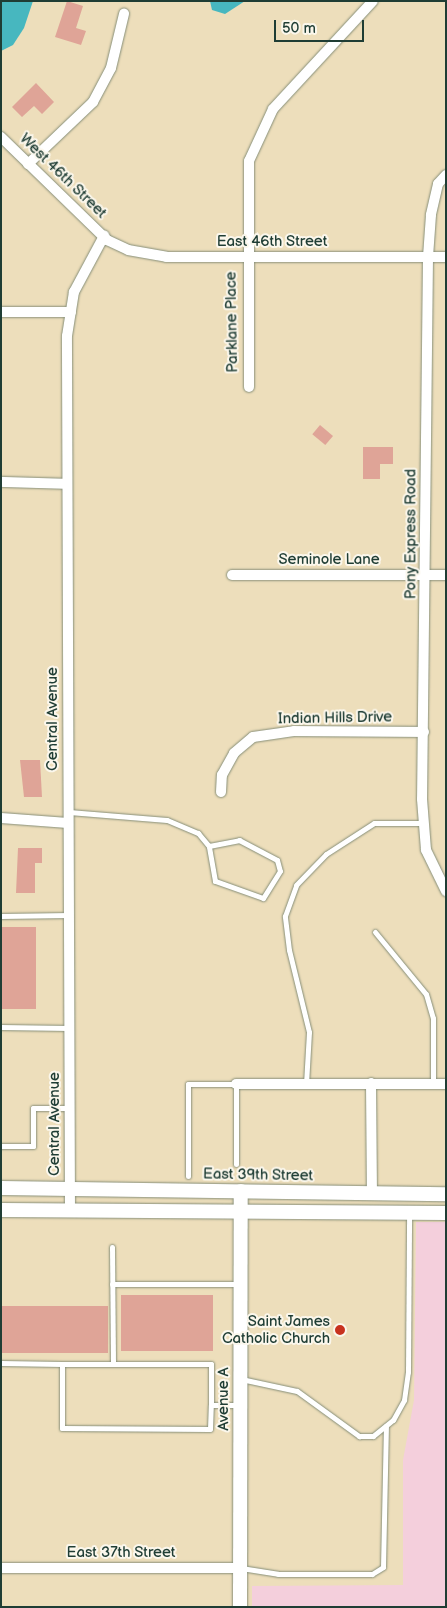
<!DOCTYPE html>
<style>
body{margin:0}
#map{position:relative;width:447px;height:1608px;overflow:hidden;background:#eddebb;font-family:"Balsamiq Sans",sans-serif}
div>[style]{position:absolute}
.built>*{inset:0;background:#f4cfdc}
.water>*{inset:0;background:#47b7bf}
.building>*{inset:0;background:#dfa497;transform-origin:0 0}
.roads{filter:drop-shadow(0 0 1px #868e78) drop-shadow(0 0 1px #868e78)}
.lane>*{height:5px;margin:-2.5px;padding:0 2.5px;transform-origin:2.5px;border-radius:2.5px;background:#fff}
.street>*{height:10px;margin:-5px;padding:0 5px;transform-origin:5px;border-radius:5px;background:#fff}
.secondary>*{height:14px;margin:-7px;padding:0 7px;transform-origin:7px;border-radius:7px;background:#fff}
.dots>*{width:14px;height:14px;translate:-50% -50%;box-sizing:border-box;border:2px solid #fbf7ec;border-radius:50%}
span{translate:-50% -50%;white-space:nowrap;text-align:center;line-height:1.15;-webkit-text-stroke:4px #fbf7ec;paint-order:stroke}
.street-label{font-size:15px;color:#1f3d34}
.poi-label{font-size:15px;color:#1f3d34}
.right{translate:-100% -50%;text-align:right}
.frame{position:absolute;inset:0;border:2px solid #1f3d34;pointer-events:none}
.scale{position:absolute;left:274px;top:20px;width:90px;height:22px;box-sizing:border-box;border:2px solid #1f3d34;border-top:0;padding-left:6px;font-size:15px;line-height:18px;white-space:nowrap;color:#1f3d34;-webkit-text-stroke:4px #fbf7ec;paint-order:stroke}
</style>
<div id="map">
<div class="built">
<i style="clip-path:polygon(416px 1222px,446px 1222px,446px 1607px,252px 1607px,252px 1586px,403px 1585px,403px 1460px,414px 1400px)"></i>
</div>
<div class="water">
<i style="clip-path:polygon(1px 1px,33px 1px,24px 28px,13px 45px,1px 51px)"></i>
<i style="clip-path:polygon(210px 1px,245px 1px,225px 14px,212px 10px)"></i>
</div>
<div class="building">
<i style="clip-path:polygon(67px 1px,83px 6px,76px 28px,86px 31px,81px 45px,55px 37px)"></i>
<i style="clip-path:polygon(36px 83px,54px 102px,42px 114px,34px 106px,22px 117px,12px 107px)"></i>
<i style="left:320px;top:425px;width:17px;height:12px;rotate:40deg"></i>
<i style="clip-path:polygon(363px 447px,393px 447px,393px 464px,380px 464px,380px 479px,363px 479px)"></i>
<i style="clip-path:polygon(20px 760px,40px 760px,42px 797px,24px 797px)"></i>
<i style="clip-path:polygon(18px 848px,42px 848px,42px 863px,35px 863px,35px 893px,16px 893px)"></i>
<i style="left:1px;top:927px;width:35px;height:82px"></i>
<i style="left:121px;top:1295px;width:92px;height:56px"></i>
<i style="left:1px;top:1306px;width:107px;height:47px"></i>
</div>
<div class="roads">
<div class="lane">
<i style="left:69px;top:812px;width:98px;rotate:4.7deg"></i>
<i style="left:167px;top:820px;width:34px;rotate:23deg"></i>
<i style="left:198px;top:833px;width:17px;rotate:50deg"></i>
<i style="left:239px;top:840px;width:43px;rotate:27.8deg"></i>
<i style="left:277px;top:860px;width:11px;rotate:75deg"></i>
<i style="left:280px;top:871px;width:32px;rotate:122deg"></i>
<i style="left:263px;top:898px;width:51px;rotate:-160.5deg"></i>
<i style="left:215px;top:881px;width:36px;rotate:-100deg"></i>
<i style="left:209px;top:846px;width:31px;rotate:-11deg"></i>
<i style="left:1px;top:916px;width:69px;rotate:-0.8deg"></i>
<i style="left:375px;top:932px;width:80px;rotate:50.6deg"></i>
<i style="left:426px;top:994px;width:25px;rotate:74deg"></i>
<i style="left:433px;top:1018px;width:66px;rotate:90deg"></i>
<i style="left:1px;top:1027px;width:68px;rotate:0.8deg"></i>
<i style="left:306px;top:1084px;width:52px;rotate:-86.7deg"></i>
<i style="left:309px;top:1032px;width:84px;rotate:-103.7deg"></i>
<i style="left:289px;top:950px;width:34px;rotate:-97deg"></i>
<i style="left:285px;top:916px;width:33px;rotate:-70deg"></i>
<i style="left:296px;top:885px;width:43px;rotate:-45.9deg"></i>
<i style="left:326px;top:854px;width:57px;rotate:-32.9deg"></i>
<i style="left:374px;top:823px;width:49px"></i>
<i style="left:1px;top:1146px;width:32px"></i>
<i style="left:33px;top:1146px;width:38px;rotate:-90deg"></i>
<i style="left:33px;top:1108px;width:37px"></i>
<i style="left:188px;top:1176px;width:92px;rotate:-90deg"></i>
<i style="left:188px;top:1084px;width:48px"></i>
<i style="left:236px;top:1084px;width:80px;rotate:90deg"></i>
<i style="left:112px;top:1247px;width:117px;rotate:89.5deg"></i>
<i style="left:112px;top:1284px;width:128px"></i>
<i style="left:1px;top:1363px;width:61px;rotate:0.9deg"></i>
<i style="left:62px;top:1364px;width:64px;rotate:90deg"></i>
<i style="left:62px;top:1428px;width:148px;rotate:0.4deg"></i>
<i style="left:210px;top:1429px;width:24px;rotate:-88deg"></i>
<i style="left:211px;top:1405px;width:29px"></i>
<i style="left:62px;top:1364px;width:149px"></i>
<i style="left:211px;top:1364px;width:41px;rotate:90deg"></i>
<i style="left:241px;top:1379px;width:57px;rotate:12.1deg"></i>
<i style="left:297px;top:1391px;width:77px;rotate:36deg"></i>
<i style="left:359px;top:1436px;width:14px"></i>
<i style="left:373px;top:1436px;width:26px;rotate:-39deg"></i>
<i style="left:393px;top:1420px;width:23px;rotate:-61deg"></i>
<i style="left:404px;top:1400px;width:28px;rotate:-82deg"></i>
<i style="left:408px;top:1372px;width:159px;rotate:-89.6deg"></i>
<i style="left:241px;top:1568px;width:37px;rotate:9deg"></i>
<i style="left:278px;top:1574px;width:94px"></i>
<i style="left:372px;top:1574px;width:13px;rotate:-32deg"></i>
<i style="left:383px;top:1567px;width:141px;rotate:-88.8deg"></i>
</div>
<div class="street">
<i style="left:1px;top:137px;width:148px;rotate:44.2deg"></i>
<i style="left:107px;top:240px;width:23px;rotate:25deg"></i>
<i style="left:128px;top:250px;width:39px;rotate:10deg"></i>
<i style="left:166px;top:257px;width:280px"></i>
<i style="left:28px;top:164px;width:90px;rotate:-43.6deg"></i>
<i style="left:93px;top:102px;width:38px;rotate:-62deg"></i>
<i style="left:111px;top:68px;width:56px;rotate:-76.5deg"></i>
<i style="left:446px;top:175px;width:12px;rotate:132deg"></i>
<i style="left:438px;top:184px;width:32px;rotate:103deg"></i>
<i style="left:431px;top:215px;width:42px;rotate:94.1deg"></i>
<i style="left:428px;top:257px;width:542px;rotate:90.63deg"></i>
<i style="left:422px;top:799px;width:51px;rotate:85.5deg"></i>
<i style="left:426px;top:850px;width:46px;rotate:64deg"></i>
<i style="left:1px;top:312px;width:70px"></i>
<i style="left:249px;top:387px;width:226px;rotate:-90deg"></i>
<i style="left:249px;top:161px;width:57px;rotate:-65.2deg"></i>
<i style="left:273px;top:109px;width:147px;rotate:-47.2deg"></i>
<i style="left:1px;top:482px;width:66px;rotate:1.7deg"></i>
<i style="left:232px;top:575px;width:214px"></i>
<i style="left:221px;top:792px;width:17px;rotate:-87deg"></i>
<i style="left:222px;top:775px;width:25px;rotate:-61deg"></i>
<i style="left:234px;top:753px;width:25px;rotate:-40deg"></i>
<i style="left:253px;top:737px;width:41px;rotate:-8.3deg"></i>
<i style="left:294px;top:731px;width:130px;rotate:0.4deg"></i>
<i style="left:1px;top:818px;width:67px;rotate:4.3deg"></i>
<i style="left:371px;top:1083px;width:109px;rotate:89.5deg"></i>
<i style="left:236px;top:1084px;width:210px"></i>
<i style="left:70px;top:1211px;width:875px;rotate:-90.2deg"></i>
<i style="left:67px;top:336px;width:45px;rotate:-81deg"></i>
<i style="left:74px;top:292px;width:64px;rotate:-61.8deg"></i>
<i style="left:1px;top:1568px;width:239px"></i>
</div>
<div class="secondary">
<i style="left:1px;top:1188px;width:445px;rotate:0.8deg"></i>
<i style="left:1px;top:1210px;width:445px;rotate:0.4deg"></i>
<i style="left:240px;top:1607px;width:416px;rotate:-89.9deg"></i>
</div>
</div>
<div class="dots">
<i style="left:340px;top:1330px;background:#c8321e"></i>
</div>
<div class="street-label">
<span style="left:63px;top:176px;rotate:44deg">West 46th Street</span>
<span style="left:272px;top:242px">East 46th Street</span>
<span style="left:232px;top:322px;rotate:-91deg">Parklane Place</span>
<span style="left:411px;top:534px;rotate:-90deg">Pony Express Road</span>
<span style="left:329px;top:560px">Seminole Lane</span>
<span style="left:335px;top:718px;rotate:-1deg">Indian Hills Drive</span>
<span style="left:53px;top:719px;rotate:-90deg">Central Avenue</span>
<span style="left:55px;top:1124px;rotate:-90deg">Central Avenue</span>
<span style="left:258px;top:1175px;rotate:1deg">East 39th Street</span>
<span style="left:224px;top:1399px;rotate:-90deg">Avenue A</span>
<span style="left:121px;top:1553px">East 37th Street</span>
</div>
<div class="poi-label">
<span class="right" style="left:330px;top:1330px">Saint James<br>Catholic Church</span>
</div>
<div class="frame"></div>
<div class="scale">50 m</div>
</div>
